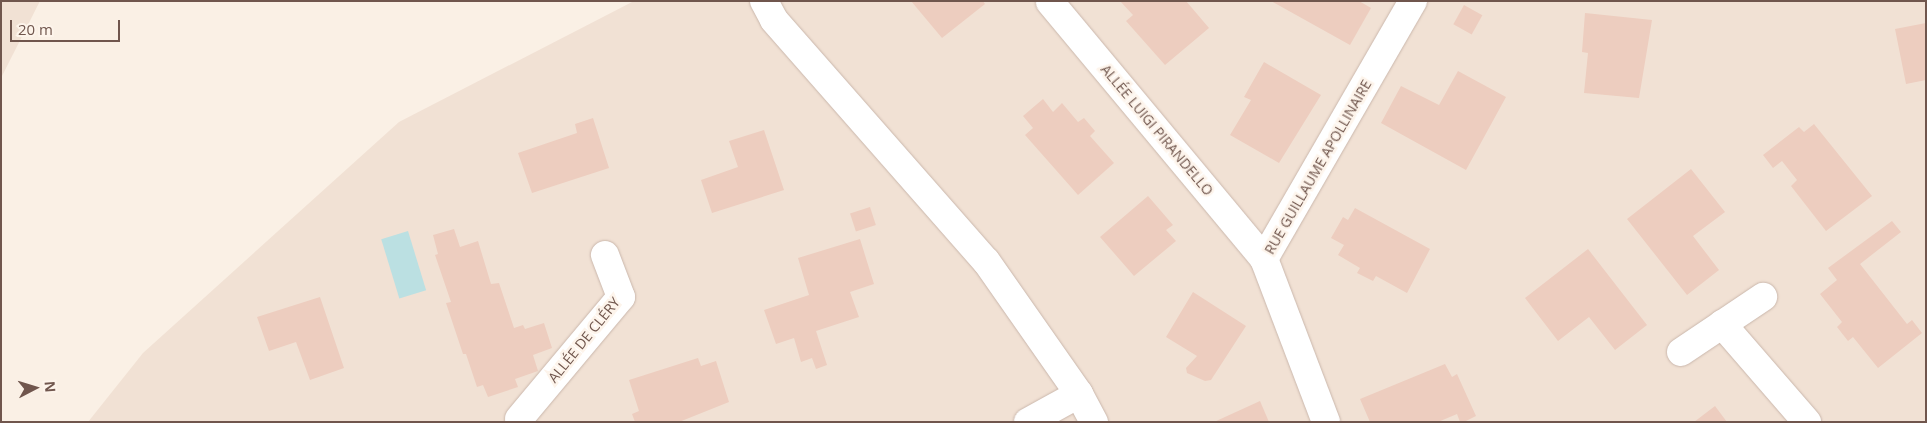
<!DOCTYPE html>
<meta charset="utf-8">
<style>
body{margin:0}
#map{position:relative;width:1927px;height:423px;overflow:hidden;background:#faf0e5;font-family:"Open Sans",sans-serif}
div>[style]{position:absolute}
.residential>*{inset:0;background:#f1e1d4}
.water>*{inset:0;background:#bbe0e2;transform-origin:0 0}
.building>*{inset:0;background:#edcdbf;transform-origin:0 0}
.roads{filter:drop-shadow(0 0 1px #cab7ac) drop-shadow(0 0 1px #cab7ac)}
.minor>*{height:28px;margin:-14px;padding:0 14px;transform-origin:14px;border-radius:14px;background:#fff}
.tertiary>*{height:28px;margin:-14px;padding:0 14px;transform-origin:14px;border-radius:14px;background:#fff}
span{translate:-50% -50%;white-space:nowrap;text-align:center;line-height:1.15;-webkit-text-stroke:5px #fdf4eb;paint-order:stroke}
.street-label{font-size:14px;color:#70564d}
.frame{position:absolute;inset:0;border:2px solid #70564d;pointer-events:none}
.north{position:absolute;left:10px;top:363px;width:50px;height:50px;-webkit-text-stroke:4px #fdf4eb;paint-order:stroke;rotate:85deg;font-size:14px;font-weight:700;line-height:20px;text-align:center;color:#70564d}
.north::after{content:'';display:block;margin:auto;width:18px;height:22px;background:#70564d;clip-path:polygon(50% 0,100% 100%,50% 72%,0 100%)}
.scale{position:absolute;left:10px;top:20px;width:110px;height:22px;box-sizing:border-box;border:2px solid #70564d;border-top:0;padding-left:6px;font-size:15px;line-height:18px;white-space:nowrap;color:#70564d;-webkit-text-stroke:4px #fdf4eb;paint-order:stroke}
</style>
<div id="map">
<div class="residential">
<i style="clip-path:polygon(1px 1px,40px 1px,1px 78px)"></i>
<i style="clip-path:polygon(634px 1px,1926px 1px,1926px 422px,88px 422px,143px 353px,399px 122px)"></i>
</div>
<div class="water">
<i style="left:408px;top:231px;width:62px;height:28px;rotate:73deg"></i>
</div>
<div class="building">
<i style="clip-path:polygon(911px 1px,983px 1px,985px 4px,942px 38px)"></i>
<i style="clip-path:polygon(1120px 1px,1186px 1px,1209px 28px,1165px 65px,1126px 21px,1133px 15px)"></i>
<i style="clip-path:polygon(1271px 1px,1359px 1px,1371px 8px,1350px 45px)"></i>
<i style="left:1464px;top:5px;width:21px;height:22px;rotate:29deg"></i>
<i style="clip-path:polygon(1585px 13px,1652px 20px,1639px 98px,1584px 93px,1588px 53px,1582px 52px)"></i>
<i style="clip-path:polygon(1926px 23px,1926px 80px,1906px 84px,1895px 29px)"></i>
<i style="clip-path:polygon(1264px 62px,1321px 95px,1279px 163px,1230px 135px,1251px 100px,1244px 97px)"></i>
<i style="clip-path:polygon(1458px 71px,1506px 97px,1466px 170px,1381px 123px,1401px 86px,1439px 105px)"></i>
<i style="clip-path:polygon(1043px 99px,1053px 112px,1062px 103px,1078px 122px,1084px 118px,1095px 131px,1090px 136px,1114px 163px,1078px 195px,1025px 135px,1033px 128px,1023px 116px)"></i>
<i style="clip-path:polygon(593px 118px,609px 168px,532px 193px,518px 153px,577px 133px,575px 124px)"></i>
<i style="clip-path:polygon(1814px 124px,1872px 196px,1826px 231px,1791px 186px,1797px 180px,1782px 161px,1773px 168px,1763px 155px,1799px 127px,1804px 132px)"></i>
<i style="clip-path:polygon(764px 130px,784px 190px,712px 213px,701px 180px,738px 167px,729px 141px)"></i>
<i style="clip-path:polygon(1691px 169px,1725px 212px,1693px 236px,1719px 270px,1687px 295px,1627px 219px)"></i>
<i style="clip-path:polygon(1148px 196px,1173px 225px,1166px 230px,1176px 241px,1134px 276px,1100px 237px)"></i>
<i style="left:870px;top:207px;width:19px;height:21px;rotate:72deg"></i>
<i style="clip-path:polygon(1355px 208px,1430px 249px,1407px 293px,1376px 276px,1373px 281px,1357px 273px,1360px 268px,1338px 255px,1344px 245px,1331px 238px,1343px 217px,1348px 220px)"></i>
<i style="clip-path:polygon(1892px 221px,1901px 232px,1860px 264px,1907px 324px,1912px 320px,1922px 333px,1878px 368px,1853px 337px,1848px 341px,1837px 327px,1842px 322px,1820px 294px,1837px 280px,1828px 268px)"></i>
<i style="clip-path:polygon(454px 229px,460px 247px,478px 241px,491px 284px,499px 283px,514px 328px,523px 325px,525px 329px,544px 323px,552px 348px,533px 355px,538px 371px,515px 379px,518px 387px,488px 397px,483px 385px,477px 387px,466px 354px,463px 354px,446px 303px,451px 302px,435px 255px,438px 254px,433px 235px)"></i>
<i style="clip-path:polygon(860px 239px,874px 284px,850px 292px,859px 317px,816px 331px,827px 365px,816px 369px,812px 358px,801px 362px,794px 338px,776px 344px,764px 310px,809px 295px,798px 258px)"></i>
<i style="clip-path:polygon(1588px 249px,1647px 325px,1615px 350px,1589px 317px,1558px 341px,1525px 298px)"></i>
<i style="clip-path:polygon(1193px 292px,1246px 326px,1211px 380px,1205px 381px,1187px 373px,1186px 368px,1197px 356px,1166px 337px)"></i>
<i style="clip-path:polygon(320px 297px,344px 368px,310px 380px,296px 342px,269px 351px,257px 317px)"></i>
<i style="clip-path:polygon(698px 358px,701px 366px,716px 361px,729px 402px,679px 422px,635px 422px,632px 414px,639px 411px,629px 380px)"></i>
<i style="clip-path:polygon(1445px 364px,1452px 377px,1457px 374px,1476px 416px,1464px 422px,1460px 422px,1457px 414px,1438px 422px,1370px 422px,1360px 399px)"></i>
<i style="clip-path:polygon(1260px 401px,1269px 422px,1214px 422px)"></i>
<i style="clip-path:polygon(1715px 406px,1727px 422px,1694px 422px)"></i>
</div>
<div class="roads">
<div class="minor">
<i style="left:1050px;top:2px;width:334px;rotate:50.2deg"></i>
<i style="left:1722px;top:324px;width:130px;rotate:49.1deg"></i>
<i style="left:1681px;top:352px;width:99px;rotate:-33.9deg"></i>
<i style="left:519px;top:419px;width:159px;rotate:-50.1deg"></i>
<i style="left:621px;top:297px;width:45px;rotate:-110.9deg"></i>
<i style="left:1028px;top:422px;width:58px;rotate:-28.8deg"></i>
<i style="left:1326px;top:422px;width:174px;rotate:-110.8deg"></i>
<i style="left:1264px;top:259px;width:298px;rotate:-60deg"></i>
</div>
<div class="tertiary">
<i style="left:764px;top:1px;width:21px;rotate:62deg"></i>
<i style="left:774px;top:20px;width:321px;rotate:48.7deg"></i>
<i style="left:986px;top:261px;width:162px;rotate:55deg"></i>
<i style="left:1079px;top:394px;width:32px;rotate:62deg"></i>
</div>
</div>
<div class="street-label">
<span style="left:1157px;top:130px;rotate:50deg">ALLÉE LUIGI PIRANDELLO</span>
<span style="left:1318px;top:167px;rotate:-60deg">RUE GUILLAUME APOLLINAIRE</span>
<span style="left:584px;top:340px;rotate:-51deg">ALLÉE DE CLÉRY</span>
</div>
<div class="frame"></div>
<div class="north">N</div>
<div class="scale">20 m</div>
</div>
